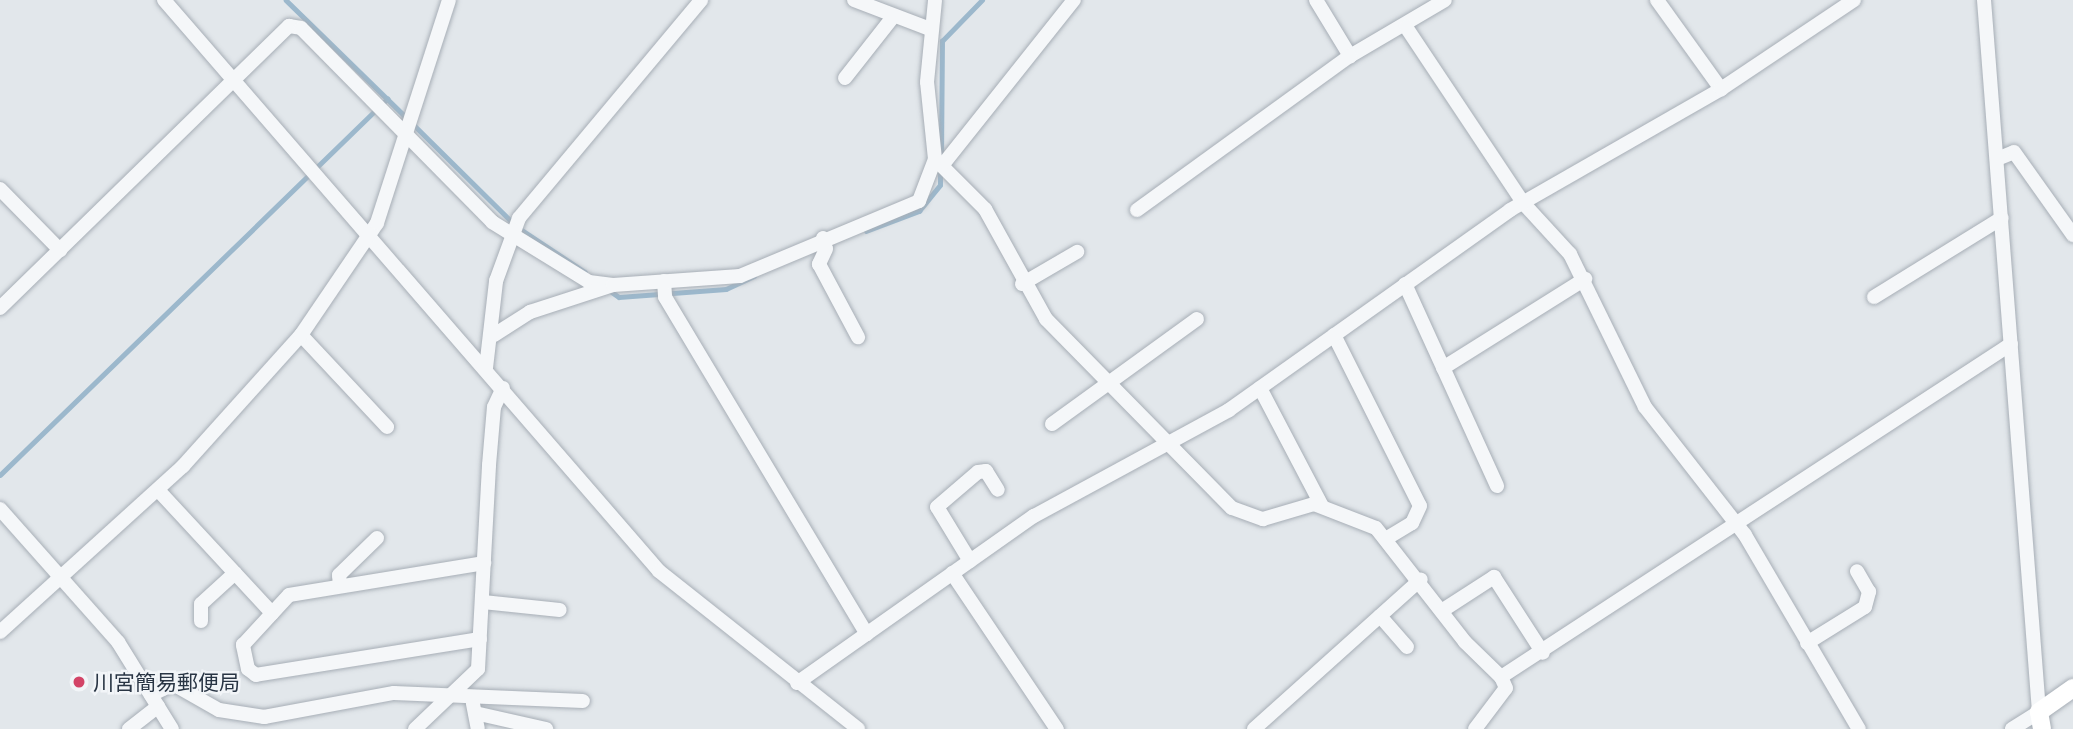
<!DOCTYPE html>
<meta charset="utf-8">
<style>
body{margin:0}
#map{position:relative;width:2073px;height:729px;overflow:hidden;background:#e2e7eb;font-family:Commissioner,"Noto Sans JP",sans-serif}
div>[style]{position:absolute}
.stream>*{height:4.5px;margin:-2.25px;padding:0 2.25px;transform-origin:2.25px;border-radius:2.25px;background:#9cb8cc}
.roads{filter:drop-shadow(0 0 2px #a7aeb6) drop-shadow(0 0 2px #a7aeb6)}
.minor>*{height:14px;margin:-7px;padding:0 7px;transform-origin:7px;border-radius:7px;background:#f5f7f9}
.major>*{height:18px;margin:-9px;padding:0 9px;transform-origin:9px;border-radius:9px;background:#fff}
.dots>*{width:19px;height:19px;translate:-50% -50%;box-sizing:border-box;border:4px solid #f2f5f8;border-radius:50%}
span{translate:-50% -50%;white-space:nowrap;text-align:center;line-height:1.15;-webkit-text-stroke:5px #f2f5f8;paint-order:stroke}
.poi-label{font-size:21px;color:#293544}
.left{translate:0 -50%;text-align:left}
</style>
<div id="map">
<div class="stream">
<i style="left:286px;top:0;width:168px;rotate:44.3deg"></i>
<i style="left:412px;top:123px;width:142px;rotate:44.7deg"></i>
<i style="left:941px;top:153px;width:112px;rotate:-89.5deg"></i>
<i style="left:942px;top:41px;width:57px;rotate:-45.7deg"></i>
<i style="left:519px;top:228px;width:79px;rotate:33.7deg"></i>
<i style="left:866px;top:231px;width:57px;rotate:-20.7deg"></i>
<i style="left:919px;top:211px;width:33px;rotate:-51deg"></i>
<i style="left:940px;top:185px;width:16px;rotate:-90deg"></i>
<i style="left:609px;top:290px;width:12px;rotate:35deg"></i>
<i style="left:619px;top:297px;width:107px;rotate:-4.3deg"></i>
<i style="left:726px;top:289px;width:31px;rotate:-25deg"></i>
<i style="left:0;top:475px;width:540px;rotate:-44.17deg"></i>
</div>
<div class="roads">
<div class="minor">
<i style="left:164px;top:0;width:756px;rotate:49.08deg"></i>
<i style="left:659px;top:571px;width:254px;rotate:38.4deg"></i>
<i style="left:854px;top:0;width:81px;rotate:20.9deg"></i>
<i style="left:1316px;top:0;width:66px;rotate:58.7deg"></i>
<i style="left:1350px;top:56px;width:110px;rotate:-30.5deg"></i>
<i style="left:1657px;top:0;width:110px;rotate:54.3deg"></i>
<i style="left:1984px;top:0;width:714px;rotate:85.58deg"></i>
<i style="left:2039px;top:712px;width:32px;rotate:148deg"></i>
<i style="left:1406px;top:27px;width:213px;rotate:56.3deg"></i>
<i style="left:1524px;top:204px;width:68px;rotate:47.4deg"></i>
<i style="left:1570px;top:254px;width:170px;rotate:63.9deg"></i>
<i style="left:1645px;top:407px;width:162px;rotate:52deg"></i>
<i style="left:1745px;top:535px;width:225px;rotate:59.6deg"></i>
<i style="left:845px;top:78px;width:78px;rotate:-51.8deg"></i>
<i style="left:935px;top:159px;width:71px;rotate:45deg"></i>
<i style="left:985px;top:209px;width:126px;rotate:61deg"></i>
<i style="left:1046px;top:319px;width:265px;rotate:45.5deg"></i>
<i style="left:1232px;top:508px;width:33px;rotate:20deg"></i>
<i style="left:1263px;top:519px;width:53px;rotate:-16.4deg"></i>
<i style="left:1314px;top:504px;width:66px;rotate:21.2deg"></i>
<i style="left:1376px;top:528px;width:145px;rotate:52deg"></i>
<i style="left:1465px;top:642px;width:50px;rotate:44.2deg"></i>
<i style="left:1501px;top:677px;width:609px;rotate:-33.14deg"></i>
<i style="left:1997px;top:159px;width:18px;rotate:-22deg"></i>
<i style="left:2014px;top:152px;width:102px;rotate:54.6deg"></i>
<i style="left:945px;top:162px;width:207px;rotate:-51.5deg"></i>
<i style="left:0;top:189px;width:86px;rotate:45.5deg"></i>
<i style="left:1137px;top:210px;width:263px;rotate:-35.9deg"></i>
<i style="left:823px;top:238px;width:11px;rotate:75deg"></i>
<i style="left:826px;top:249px;width:17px;rotate:115deg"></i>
<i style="left:819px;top:264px;width:83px;rotate:61.9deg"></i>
<i style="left:664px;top:281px;width:16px;rotate:86deg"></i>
<i style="left:665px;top:297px;width:393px;rotate:59.1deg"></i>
<i style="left:1022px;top:284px;width:64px;rotate:-30.2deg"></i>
<i style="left:1405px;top:284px;width:222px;rotate:65.5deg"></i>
<i style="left:1874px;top:297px;width:150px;rotate:-31.7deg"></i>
<i style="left:0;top:308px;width:404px;rotate:-44.3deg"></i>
<i style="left:289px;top:26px;width:12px;rotate:9deg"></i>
<i style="left:301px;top:28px;width:272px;rotate:45.4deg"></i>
<i style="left:492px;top:222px;width:114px;rotate:31.7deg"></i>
<i style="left:589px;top:282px;width:24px;rotate:7deg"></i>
<i style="left:301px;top:335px;width:126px;rotate:46.9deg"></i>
<i style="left:494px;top:335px;width:43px;rotate:-32.6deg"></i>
<i style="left:530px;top:312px;width:87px;rotate:-18deg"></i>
<i style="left:613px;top:285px;width:127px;rotate:-4.1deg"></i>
<i style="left:740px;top:276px;width:194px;rotate:-22.7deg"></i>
<i style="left:919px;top:201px;width:45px;rotate:-69.1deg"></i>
<i style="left:935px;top:159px;width:77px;rotate:-95.9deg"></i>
<i style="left:927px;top:82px;width:82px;rotate:-84.4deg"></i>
<i style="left:1334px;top:335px;width:191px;rotate:63.3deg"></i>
<i style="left:1420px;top:506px;width:19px;rotate:115deg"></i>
<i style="left:1412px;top:523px;width:29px;rotate:149deg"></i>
<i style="left:486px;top:368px;width:88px;rotate:-83.4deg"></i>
<i style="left:496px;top:281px;width:67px;rotate:-69.9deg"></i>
<i style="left:519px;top:218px;width:284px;rotate:-50.1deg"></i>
<i style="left:1443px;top:368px;width:168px;rotate:-32.1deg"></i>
<i style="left:1260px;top:388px;width:133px;rotate:62.3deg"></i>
<i style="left:1052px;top:424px;width:179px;rotate:-35.9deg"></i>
<i style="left:158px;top:490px;width:168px;rotate:47.2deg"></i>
<i style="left:0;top:509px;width:178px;rotate:48.4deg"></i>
<i style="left:118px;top:642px;width:102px;rotate:58.2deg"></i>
<i style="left:970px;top:561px;width:63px;rotate:-121.4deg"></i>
<i style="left:937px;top:507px;width:54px;rotate:-40.5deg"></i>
<i style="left:978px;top:472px;width:8px;rotate:-7deg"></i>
<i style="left:986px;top:471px;width:22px;rotate:58deg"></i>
<i style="left:952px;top:573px;width:188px;rotate:56.1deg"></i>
<i style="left:340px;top:586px;width:11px;rotate:-95deg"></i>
<i style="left:339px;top:575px;width:53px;rotate:-44.2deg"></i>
<i style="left:483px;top:602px;width:77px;rotate:5.9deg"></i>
<i style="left:1443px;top:610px;width:61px;rotate:-32.9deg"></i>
<i style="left:1494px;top:577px;width:90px;rotate:57.2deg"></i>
<i style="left:1380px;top:616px;width:41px;rotate:48.9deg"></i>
<i style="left:201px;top:621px;width:17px;rotate:-90deg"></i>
<i style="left:201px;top:604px;width:46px;rotate:-42.4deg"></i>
<i style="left:0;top:632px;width:247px;rotate:-42.2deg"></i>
<i style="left:183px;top:466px;width:176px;rotate:-48deg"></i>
<i style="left:301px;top:335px;width:135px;rotate:-55.8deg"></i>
<i style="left:377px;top:223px;width:234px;rotate:-72.1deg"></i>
<i style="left:480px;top:639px;width:227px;rotate:170.9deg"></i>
<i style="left:256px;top:675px;width:10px;rotate:-143deg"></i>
<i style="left:248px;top:669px;width:25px;rotate:-102deg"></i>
<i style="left:243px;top:645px;width:68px;rotate:-47.4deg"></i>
<i style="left:289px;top:595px;width:198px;rotate:-9.3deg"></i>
<i style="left:1807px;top:643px;width:68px;rotate:-31.8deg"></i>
<i style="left:1865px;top:607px;width:16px;rotate:-75deg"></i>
<i style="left:1869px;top:592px;width:24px;rotate:-120deg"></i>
<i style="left:797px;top:683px;width:290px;rotate:-35.2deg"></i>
<i style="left:1034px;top:516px;width:222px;rotate:-28.5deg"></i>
<i style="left:1229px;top:410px;width:345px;rotate:-35.4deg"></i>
<i style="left:1510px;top:210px;width:243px;rotate:-29.8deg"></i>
<i style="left:1721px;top:89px;width:160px;rotate:-33.8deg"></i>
<i style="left:151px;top:695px;width:25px;rotate:-27deg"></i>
<i style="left:173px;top:684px;width:53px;rotate:29.5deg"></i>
<i style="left:219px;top:710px;width:46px;rotate:8.8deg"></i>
<i style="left:264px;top:717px;width:132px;rotate:-10.5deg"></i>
<i style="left:394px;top:693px;width:189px;rotate:2.4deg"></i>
<i style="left:473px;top:704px;width:25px;rotate:79deg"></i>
<i style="left:475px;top:713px;width:73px;rotate:12.7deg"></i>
<i style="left:129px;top:729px;width:37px;rotate:-38deg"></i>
<i style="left:415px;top:729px;width:87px;rotate:-43.6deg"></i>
<i style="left:478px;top:669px;width:204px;rotate:-86.9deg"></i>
<i style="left:489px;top:465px;width:58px;rotate:-85.1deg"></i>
<i style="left:494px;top:407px;width:21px;rotate:-65deg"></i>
<i style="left:1254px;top:729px;width:224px;rotate:-41.9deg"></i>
<i style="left:1475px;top:729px;width:51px;rotate:-52.9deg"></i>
<i style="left:1506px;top:688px;width:12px;rotate:-114deg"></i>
</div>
<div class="major">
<i style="left:2042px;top:729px;width:17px;rotate:-100deg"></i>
<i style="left:2039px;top:712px;width:42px;rotate:-35.2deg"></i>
</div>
</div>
<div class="dots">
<i style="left:79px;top:682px;background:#d34467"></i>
</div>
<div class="poi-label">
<span class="left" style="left:93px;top:682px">川宮簡易郵便局</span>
</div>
</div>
